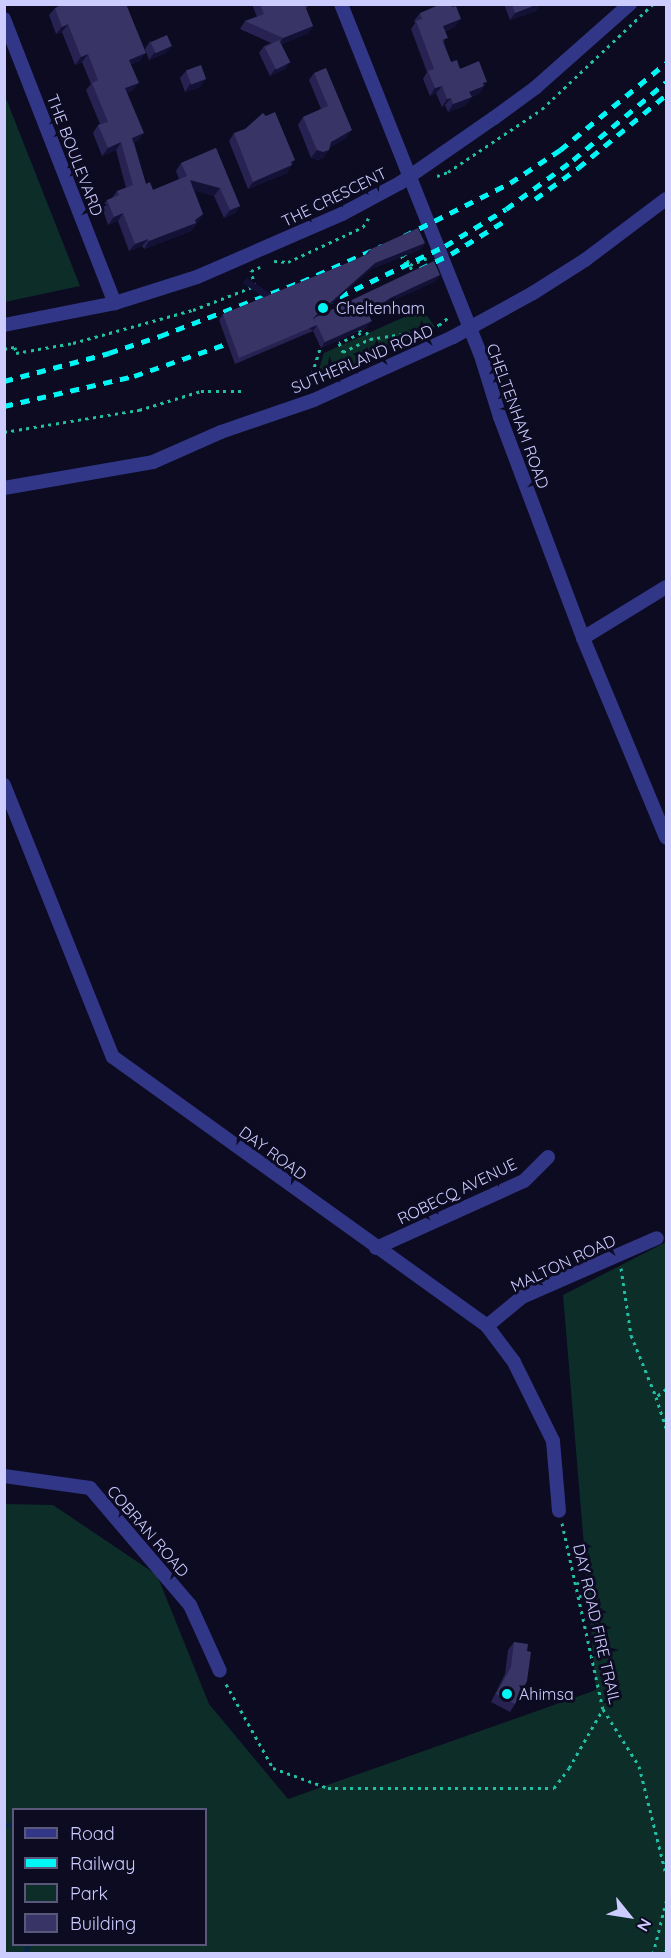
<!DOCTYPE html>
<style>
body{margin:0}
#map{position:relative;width:671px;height:1958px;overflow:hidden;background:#0c0b22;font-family:Quicksand,sans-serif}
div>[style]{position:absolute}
.green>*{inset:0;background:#0d2d28}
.stream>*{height:4.5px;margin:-2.25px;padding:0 2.25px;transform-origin:2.25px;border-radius:2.25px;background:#062446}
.path>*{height:3px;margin-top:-1.5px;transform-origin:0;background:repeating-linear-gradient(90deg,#21bfa4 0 3px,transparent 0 7.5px)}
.minor>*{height:14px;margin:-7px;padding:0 7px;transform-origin:7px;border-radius:7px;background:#313686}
.rail>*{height:4.5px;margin-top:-2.25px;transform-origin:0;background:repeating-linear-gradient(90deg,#00f7f6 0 9px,transparent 0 17px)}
.wall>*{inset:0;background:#272252}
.shaded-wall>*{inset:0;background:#141137;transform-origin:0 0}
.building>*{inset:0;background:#383465;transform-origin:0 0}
.dots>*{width:16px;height:16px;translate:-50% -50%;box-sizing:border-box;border:3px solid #0c0b22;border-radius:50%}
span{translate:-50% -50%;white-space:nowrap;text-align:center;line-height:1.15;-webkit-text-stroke:6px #0c0b22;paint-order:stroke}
.street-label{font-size:16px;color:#cdccff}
.poi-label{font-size:16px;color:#cdccff}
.left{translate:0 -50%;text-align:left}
.frame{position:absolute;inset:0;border:6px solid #cdccff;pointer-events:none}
.legend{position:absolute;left:12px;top:1808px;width:195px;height:138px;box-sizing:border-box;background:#0c0b22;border:2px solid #59587a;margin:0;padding:8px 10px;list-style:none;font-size:18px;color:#cdccff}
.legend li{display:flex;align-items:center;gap:12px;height:30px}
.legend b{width:30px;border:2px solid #59587a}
.north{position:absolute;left:599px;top:1886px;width:60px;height:60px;-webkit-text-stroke:4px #0c0b22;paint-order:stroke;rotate:120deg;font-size:16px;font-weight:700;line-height:24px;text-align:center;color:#cdccff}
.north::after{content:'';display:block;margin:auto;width:21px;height:27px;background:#cdccff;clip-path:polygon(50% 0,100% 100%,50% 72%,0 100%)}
</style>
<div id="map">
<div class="green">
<i style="clip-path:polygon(5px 96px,80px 286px,5px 302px,4px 302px)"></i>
<i style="clip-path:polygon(422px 309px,435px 327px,315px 382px,324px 353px)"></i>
<i style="clip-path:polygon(evenodd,666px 1242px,666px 1953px,5px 1954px,5px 1504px,53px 1505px,157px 1575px,209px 1704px,288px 1799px,596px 1690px,563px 1295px,666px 1242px,14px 1810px,206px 1810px,206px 1944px,14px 1944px,14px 1810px)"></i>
</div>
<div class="stream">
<i style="left:4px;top:1825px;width:10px"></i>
<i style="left:25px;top:1954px;width:10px;rotate:-73deg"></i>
</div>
<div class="path">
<i style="left:437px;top:176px;width:12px;rotate:-20deg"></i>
<i style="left:448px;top:172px;width:113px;rotate:-33.8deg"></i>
<i style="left:542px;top:109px;width:153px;rotate:-43.4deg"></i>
<i style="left:404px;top:253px;width:23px;rotate:65deg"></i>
<i style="left:401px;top:255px;width:9px;rotate:63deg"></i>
<i style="left:274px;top:261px;width:14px;rotate:4deg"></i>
<i style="left:288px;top:262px;width:83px;rotate:-25deg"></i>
<i style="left:363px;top:227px;width:13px;rotate:-58deg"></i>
<i style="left:410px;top:265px;width:18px;rotate:-22deg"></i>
<i style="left:363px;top:325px;width:16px;rotate:63deg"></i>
<i style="left:359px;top:329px;width:4px;rotate:63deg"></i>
<i style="left:361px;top:333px;width:24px;rotate:156deg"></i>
<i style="left:339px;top:343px;width:10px;rotate:66deg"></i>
<i style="left:343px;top:352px;width:30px;rotate:-26deg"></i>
<i style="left:370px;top:339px;width:47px;rotate:-8.7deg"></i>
<i style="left:416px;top:332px;width:24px;rotate:-17deg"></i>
<i style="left:439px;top:325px;width:14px;rotate:-39deg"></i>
<i style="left:4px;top:349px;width:11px;rotate:-10deg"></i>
<i style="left:15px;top:347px;width:6px;rotate:81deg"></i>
<i style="left:16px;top:353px;width:58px;rotate:-10deg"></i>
<i style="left:73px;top:343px;width:124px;rotate:-15.4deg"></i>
<i style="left:193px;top:310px;width:66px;rotate:-21.2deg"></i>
<i style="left:255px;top:286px;width:16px;rotate:-105deg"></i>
<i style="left:251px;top:271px;width:10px;rotate:-24deg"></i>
<i style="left:310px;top:381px;width:39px;rotate:-73deg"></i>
<i style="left:4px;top:432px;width:137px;rotate:-9.3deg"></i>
<i style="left:139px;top:410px;width:65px;rotate:-17deg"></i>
<i style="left:201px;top:391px;width:40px"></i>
<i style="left:621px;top:1268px;width:68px;rotate:81.5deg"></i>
<i style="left:631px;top:1335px;width:67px;rotate:68deg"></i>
<i style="left:666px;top:1389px;width:13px;rotate:141deg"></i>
<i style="left:656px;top:1397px;width:33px;rotate:72deg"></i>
<i style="left:562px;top:1523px;width:190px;rotate:77.6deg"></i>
<i style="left:603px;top:1709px;width:67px;rotate:57.7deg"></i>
<i style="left:639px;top:1766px;width:111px;rotate:76deg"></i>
<i style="left:577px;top:1582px;width:10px;rotate:37deg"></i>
<i style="left:585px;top:1588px;width:13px;rotate:119deg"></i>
<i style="left:226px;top:1684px;width:96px;rotate:60.8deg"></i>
<i style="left:273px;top:1768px;width:59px;rotate:20deg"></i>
<i style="left:328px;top:1788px;width:226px"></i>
<i style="left:554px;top:1788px;width:25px;rotate:-53deg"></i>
<i style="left:569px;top:1768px;width:68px;rotate:-60deg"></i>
<i style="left:653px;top:1954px;width:54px;rotate:-76deg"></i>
<i style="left:658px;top:1954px;width:9px;rotate:-21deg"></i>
</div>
<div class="minor">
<i style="left:341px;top:4px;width:382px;rotate:68.3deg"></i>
<i style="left:482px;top:359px;width:61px;rotate:72.8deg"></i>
<i style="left:500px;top:417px;width:236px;rotate:69.4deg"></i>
<i style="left:583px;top:638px;width:216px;rotate:67.4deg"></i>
<i style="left:4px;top:19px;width:305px;rotate:68.7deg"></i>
<i style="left:4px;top:325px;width:113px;rotate:-11.2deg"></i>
<i style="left:115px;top:303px;width:86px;rotate:-17.6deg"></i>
<i style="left:197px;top:277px;width:158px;rotate:-23.5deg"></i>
<i style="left:342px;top:214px;width:66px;rotate:-28.1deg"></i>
<i style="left:400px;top:183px;width:114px;rotate:-34.7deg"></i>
<i style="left:494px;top:118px;width:51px;rotate:-36.2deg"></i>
<i style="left:535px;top:88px;width:127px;rotate:-41.5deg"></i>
<i style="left:4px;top:488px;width:151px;rotate:-9.9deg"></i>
<i style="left:153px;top:462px;width:74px;rotate:-23.8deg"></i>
<i style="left:221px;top:432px;width:98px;rotate:-19deg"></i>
<i style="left:314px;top:400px;width:153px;rotate:-24.4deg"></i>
<i style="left:453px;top:337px;width:91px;rotate:-28.8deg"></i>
<i style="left:533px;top:293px;width:62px;rotate:-32.4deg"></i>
<i style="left:585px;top:260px;width:101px;rotate:-37deg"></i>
<i style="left:583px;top:638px;width:97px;rotate:-31.6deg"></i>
<i style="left:4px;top:785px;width:293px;rotate:68.2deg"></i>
<i style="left:113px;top:1057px;width:461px;rotate:35.7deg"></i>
<i style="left:487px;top:1326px;width:45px;rotate:53.1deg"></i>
<i style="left:514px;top:1362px;width:88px;rotate:63.7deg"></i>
<i style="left:553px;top:1441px;width:70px;rotate:85.1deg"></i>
<i style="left:376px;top:1248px;width:162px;rotate:-24.4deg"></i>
<i style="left:524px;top:1181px;width:34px;rotate:-45deg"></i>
<i style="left:487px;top:1326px;width:45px;rotate:-39.6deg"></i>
<i style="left:522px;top:1297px;width:147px;rotate:-23.6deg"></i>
<i style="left:4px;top:1476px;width:87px;rotate:7.9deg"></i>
<i style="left:90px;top:1488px;width:154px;rotate:49.5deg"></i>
<i style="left:190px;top:1605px;width:72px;rotate:65.6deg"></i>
</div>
<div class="rail">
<i style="left:535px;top:199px;width:53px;rotate:-35.8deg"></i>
<i style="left:578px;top:168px;width:114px;rotate:-39.7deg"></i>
<i style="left:404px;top:236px;width:119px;rotate:-26.6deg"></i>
<i style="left:510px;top:183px;width:60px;rotate:-33.4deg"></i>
<i style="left:560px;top:150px;width:137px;rotate:-39.4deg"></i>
<i style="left:420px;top:269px;width:34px;rotate:-26deg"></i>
<i style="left:451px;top:254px;width:65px;rotate:-31.7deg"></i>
<i style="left:324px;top:304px;width:134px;rotate:-25.6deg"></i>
<i style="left:445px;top:246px;width:71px;rotate:-31.2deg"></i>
<i style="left:506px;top:209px;width:83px;rotate:-36.2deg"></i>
<i style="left:573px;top:160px;width:121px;rotate:-40deg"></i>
<i style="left:4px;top:381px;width:109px;rotate:-14.9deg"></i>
<i style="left:109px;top:353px;width:54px;rotate:-18.4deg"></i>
<i style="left:160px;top:336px;width:151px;rotate:-21deg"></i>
<i style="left:301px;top:282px;width:89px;rotate:-24deg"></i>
<i style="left:4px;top:406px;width:133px;rotate:-13deg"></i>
<i style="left:134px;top:376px;width:115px;rotate:-19.2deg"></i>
</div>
<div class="wall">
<i style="clip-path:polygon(252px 4px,309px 4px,306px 9px,313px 26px,307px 34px,281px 44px,290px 62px,285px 69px,270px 76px,259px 53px,264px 46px,271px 43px,240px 29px,245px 21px,257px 17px)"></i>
<i style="clip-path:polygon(504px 4px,540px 4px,536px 11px,510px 20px)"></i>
<i style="clip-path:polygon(55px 8px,140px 61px,131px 64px,133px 90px,127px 93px,139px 140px,134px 142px,146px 184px,153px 190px,179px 179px,176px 171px,181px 163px,216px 148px,240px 206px,235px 213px,224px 218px,214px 196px,194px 190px,203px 214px,191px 231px,144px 249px,142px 246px,129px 251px,118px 221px,108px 225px,102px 207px,107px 200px,112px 198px,117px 191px,126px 188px,116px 150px,102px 156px,93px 133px,98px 125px,100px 124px,86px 90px,91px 84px,82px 62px,75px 65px,62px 32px,56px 34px,49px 15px)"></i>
<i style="clip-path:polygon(420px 13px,455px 27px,445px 31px,444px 43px,451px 62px,484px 85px,479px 94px,471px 97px,466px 105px,448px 112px,445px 105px,442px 107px,436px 93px,430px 96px,423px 79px,427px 72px,411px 29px,415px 23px,414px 21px)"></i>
<i style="clip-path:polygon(150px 41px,166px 53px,149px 60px,145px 49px)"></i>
<i style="clip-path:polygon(186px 71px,200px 87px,185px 92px,180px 78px)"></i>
<i style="clip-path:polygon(314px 73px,346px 138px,330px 147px,323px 158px,318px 160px,311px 158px,298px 125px,303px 117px,321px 109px,309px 80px)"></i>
<i style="clip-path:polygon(234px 133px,287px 173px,248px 189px,229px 141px)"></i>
<i style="clip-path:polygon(425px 243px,421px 249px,371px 269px,316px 317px,436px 281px,385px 304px,369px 316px,367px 327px,321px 348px,313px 331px,235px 364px,219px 320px,223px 314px,350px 262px,365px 255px,369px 250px)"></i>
<i style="clip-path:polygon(514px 1642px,527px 1651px,515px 1704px,510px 1712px,491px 1702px,505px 1674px,508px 1650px)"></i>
</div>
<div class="shaded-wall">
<i style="clip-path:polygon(538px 4px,540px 4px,536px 11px,510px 20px,515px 13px)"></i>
<i style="clip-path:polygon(461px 19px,455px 27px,438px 33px,443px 26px)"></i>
<i style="clip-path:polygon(68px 24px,62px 32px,56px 34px,62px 27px)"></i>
<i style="clip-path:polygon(313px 26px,307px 34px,278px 46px,283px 38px)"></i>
<i style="clip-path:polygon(172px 46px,166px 53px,149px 60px,155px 52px)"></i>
<i style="clip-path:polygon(146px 53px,140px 61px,124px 67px,129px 60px)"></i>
<i style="clip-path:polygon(88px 54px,82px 62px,75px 65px,81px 57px)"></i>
<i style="clip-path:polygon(290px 62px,285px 69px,270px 76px,275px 69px)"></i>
<i style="clip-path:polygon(206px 79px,200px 87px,185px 92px,190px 84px)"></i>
<i style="clip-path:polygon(487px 82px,479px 94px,464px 100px,469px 92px)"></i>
<i style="clip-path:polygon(139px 83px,133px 90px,120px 96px,125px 88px)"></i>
<i style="clip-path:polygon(442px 86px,436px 93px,430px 96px,435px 88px)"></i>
<i style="clip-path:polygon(472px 97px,466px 105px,448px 112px,453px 104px)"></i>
<i style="clip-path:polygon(451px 98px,445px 105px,442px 107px,447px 99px)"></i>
<i style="clip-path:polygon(352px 130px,346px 138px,326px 150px,331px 142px)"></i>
<i style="clip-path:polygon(144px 133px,139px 140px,127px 145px,132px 138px)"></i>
<i style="clip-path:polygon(121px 142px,116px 150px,102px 156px,108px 148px)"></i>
<i style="clip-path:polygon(317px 150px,329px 150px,323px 158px,318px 160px,311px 158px)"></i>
<i style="clip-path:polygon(295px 160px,287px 173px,248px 189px,253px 182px)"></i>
<i style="clip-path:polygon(190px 180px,220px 188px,214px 196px,185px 188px)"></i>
<i style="clip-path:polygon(240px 206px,235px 213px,224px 218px,230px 210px)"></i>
<i style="clip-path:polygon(123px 213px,118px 221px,108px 225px,114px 217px)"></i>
<i style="clip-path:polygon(203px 214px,198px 222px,195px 224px,196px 223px,191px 231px,144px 249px,149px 241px,195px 220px)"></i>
<i style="clip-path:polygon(148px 239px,142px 246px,129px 251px,135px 244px)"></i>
<i style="clip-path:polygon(425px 243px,421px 249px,371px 269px,315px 319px,313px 318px,375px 263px)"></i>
<i style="clip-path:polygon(440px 275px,436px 281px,385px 304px,364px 320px,368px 314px,390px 298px)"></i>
<i style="clip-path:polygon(372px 321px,367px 327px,321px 348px,325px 342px)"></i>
<i style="left:317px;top:325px;width:7px;height:85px;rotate:124deg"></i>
</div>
<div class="building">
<i style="clip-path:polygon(63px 4px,126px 4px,146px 53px,129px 60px,139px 83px,125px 88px,144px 133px,132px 138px,146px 184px,150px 182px,153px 190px,187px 176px,181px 163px,216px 148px,240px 206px,230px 210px,220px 188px,190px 180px,203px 214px,195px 220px,196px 223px,149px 241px,148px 239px,135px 244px,123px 213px,114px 217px,107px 200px,119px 195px,117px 191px,133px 185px,121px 142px,108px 148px,98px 125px,108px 122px,92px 83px,98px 80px,88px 54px,81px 57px,68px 24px,62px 27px,55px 8px)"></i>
<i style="clip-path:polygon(260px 4px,309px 4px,305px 6px,313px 26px,283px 38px,245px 21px,264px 14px)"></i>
<i style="clip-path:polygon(441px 4px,451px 4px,452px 7px,456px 6px,461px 19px,443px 26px,448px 38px,442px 40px,451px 62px,457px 60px,460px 69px,479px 61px,487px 82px,483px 83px,484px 86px,469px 92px,472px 97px,453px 104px,451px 98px,447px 99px,442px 86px,435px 88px,428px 71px,434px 69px,416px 21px,422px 19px,420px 13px)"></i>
<i style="clip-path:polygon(512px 4px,538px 4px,515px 13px)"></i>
<i style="left:167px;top:35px;width:12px;height:18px;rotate:66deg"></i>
<i style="left:279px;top:40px;width:25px;height:16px;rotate:63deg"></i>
<i style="left:201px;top:65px;width:15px;height:16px;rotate:70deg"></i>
<i style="clip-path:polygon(326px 68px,352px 130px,331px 142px,329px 150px,323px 152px,317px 150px,303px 117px,328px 106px,314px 73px)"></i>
<i style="clip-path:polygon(275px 112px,295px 160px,291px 162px,292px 165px,253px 182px,234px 133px,245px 129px,263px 113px,266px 116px)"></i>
<i style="clip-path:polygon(418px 228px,425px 243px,375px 263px,313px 318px,316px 322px,314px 318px,434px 261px,440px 275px,390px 298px,368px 314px,372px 321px,325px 342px,317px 325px,239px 358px,223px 314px,350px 262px,370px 253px,369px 250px)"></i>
<i style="clip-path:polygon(514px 1642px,528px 1644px,527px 1651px,531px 1652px,527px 1681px,515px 1704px,496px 1694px,511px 1667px)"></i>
</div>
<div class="dots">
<i style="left:323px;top:308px;background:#00f7f6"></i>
<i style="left:507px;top:1694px;background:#00f7f6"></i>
</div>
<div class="street-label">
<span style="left:75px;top:155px;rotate:69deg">THE BOULEVARD</span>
<span style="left:334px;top:197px;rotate:-26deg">THE CRESCENT</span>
<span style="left:362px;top:359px;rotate:-23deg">SUTHERLAND ROAD</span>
<span style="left:518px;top:416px;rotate:70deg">CHELTENHAM ROAD</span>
<span style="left:273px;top:1153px;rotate:36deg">DAY ROAD</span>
<span style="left:457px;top:1191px;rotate:-26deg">ROBECQ AVENUE</span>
<span style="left:563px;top:1263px;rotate:-25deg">MALTON ROAD</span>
<span style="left:148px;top:1531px;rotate:49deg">COBRAN ROAD</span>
<span style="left:597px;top:1624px;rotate:77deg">DAY ROAD FIRE TRAIL</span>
</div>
<div class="poi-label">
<span class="left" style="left:336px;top:308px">Cheltenham</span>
<span class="left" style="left:519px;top:1694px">Ahimsa</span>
</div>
<div class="frame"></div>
<ul class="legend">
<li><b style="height:8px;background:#313686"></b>Road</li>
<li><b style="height:8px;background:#00f7f6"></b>Railway</li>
<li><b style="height:16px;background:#0d2d28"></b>Park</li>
<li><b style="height:16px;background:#383465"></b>Building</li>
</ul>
<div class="north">N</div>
</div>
